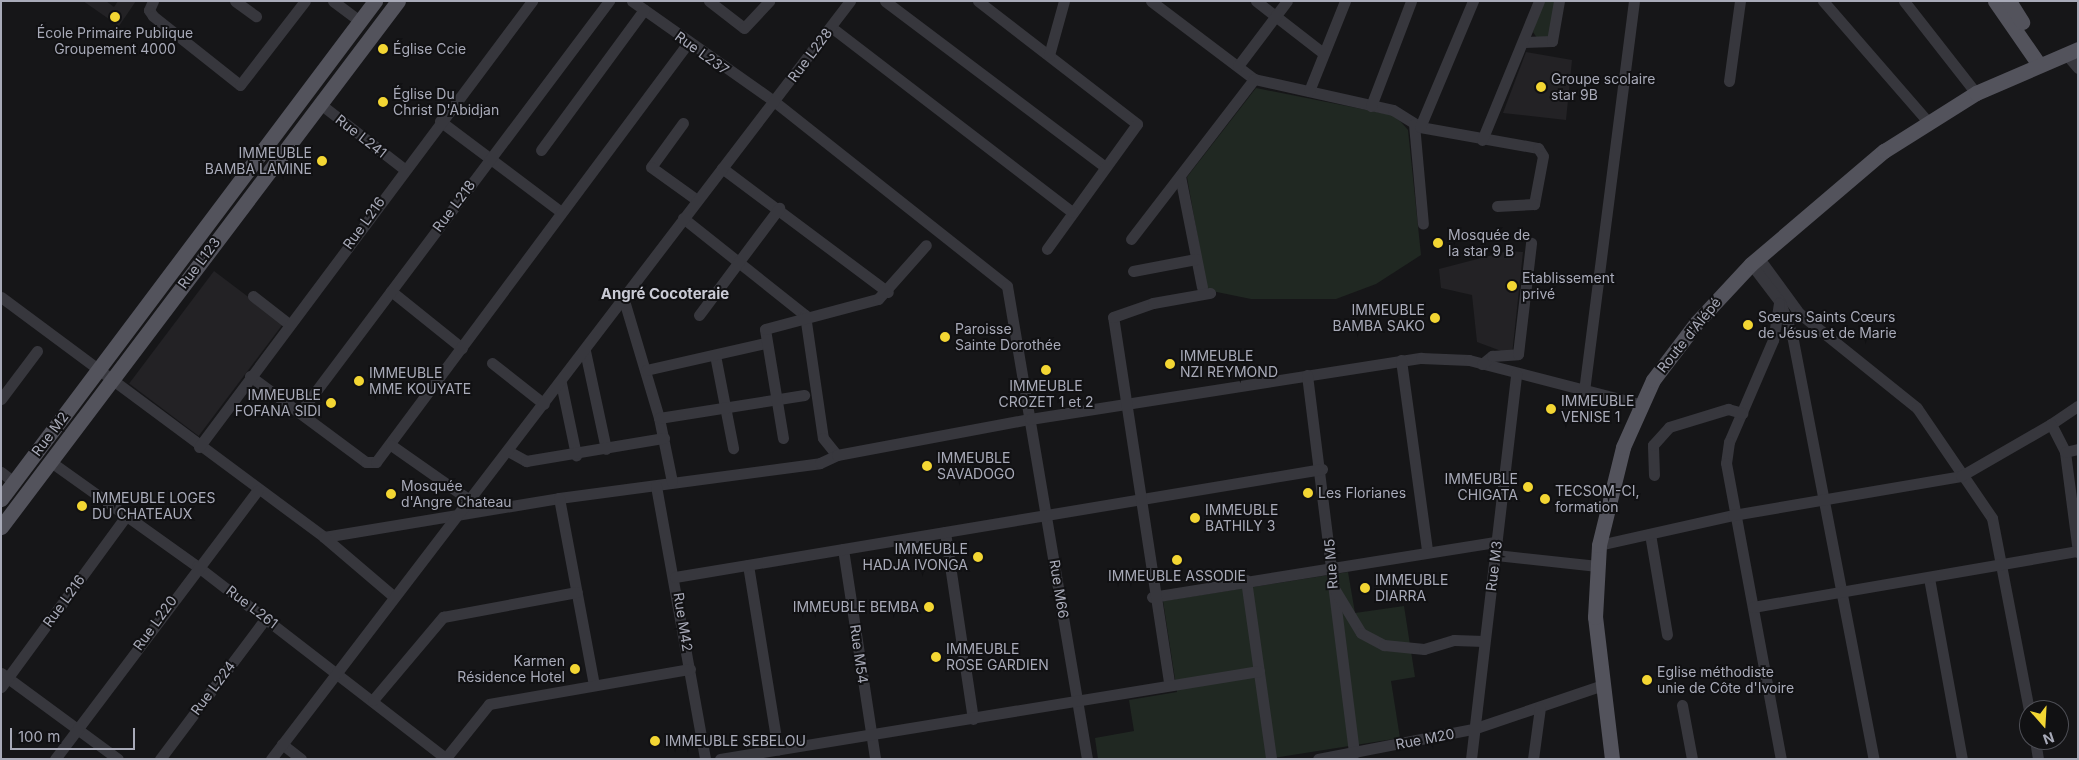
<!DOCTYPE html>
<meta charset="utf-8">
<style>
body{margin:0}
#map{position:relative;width:2079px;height:760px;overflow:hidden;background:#161618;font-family:Inter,sans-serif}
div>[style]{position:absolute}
.built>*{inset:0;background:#232225;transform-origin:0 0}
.green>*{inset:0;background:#202822}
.minor>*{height:11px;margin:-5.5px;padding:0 5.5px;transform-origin:5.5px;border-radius:5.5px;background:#37373d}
.major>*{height:15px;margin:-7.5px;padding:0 7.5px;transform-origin:7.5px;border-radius:7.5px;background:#53535c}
.dots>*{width:14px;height:14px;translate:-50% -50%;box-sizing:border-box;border:2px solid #111113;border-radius:50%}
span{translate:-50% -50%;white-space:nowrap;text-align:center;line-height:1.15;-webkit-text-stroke:4px #111113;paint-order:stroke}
.poi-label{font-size:14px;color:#a8aab8}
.left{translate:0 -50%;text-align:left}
.right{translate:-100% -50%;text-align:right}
.street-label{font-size:14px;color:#a8aab8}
.neighbourhood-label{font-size:15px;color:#c9cad4;font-weight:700}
.frame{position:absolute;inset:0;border:2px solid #a8aab8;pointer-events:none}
.north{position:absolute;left:2019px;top:700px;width:50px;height:50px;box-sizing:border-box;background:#111113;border:1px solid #4d4e55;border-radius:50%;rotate:161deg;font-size:14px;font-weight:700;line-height:20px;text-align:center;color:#a8aab8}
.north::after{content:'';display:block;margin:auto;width:18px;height:22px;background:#f3d633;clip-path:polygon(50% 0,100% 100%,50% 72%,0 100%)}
.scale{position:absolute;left:10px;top:728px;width:125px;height:22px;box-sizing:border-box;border:2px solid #a8aab8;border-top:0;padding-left:6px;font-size:15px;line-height:18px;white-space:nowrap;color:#a8aab8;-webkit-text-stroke:4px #111113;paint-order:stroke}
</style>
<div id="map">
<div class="built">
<i style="clip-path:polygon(83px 1px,106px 1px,114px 7px,118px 1px,136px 1px,119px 26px)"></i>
<i style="clip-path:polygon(1526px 52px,1572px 60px,1566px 120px,1503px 113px)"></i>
<i style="clip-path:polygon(1508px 251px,1523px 252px,1512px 355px,1477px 342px,1472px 295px,1441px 288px,1439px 269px)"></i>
<i style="left:214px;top:271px;width:87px;height:141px;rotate:37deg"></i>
</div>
<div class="green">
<i style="clip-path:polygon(1543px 1px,1557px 1px,1552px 38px,1537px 38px,1533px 32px)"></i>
<i style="clip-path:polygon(1256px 88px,1392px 115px,1401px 122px,1408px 130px,1421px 255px,1376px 284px,1336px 299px,1251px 299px,1207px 290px,1187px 177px)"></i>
<i style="clip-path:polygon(1348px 572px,1355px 613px,1404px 606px,1415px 677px,1391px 681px,1400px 738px,1267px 759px,1098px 759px,1095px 738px,1134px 731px,1129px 700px,1177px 692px,1163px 601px)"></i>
</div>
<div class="minor">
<i style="left:153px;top:1px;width:10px;rotate:114deg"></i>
<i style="left:149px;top:10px;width:7px;rotate:56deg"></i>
<i style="left:153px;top:16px;width:111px;rotate:38.4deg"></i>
<i style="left:240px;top:85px;width:106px;rotate:-52.3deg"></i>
<i style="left:235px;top:1px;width:26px;rotate:36deg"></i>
<i style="left:333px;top:1px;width:34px;rotate:37deg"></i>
<i style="left:632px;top:1px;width:175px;rotate:35.2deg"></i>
<i style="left:775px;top:102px;width:296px;rotate:38.4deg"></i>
<i style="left:1007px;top:286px;width:480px;rotate:80.4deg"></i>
<i style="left:709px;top:1px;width:44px;rotate:37.6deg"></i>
<i style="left:744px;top:28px;width:37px;rotate:-47deg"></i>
<i style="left:885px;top:1px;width:276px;rotate:37deg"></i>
<i style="left:978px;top:1px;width:201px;rotate:37.7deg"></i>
<i style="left:1137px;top:124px;width:154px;rotate:125.8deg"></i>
<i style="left:1151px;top:1px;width:129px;rotate:37.1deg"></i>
<i style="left:1254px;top:79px;width:142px;rotate:12.6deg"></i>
<i style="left:1393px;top:110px;width:32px;rotate:32deg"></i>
<i style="left:1420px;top:127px;width:120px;rotate:10.1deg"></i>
<i style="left:1538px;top:148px;width:9px;rotate:58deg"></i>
<i style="left:1543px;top:156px;width:49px;rotate:100.6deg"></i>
<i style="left:1534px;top:204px;width:37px;rotate:177deg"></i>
<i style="left:1256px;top:1px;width:85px;rotate:37.8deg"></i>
<i style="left:1823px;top:1px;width:160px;rotate:49deg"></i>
<i style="left:1904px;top:1px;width:117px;rotate:52deg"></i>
<i style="left:831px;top:27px;width:304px;rotate:37.5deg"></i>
<i style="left:1524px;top:42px;width:28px;rotate:-2deg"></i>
<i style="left:1552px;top:41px;width:41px;rotate:-80.1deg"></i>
<i style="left:2065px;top:53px;width:20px;rotate:49deg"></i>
<i style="left:1049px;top:55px;width:56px;rotate:-74.5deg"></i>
<i style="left:1238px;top:66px;width:81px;rotate:-53deg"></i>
<i style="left:1729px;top:81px;width:81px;rotate:-82.2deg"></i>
<i style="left:1309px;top:91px;width:97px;rotate:-68.2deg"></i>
<i style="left:319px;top:103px;width:108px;rotate:37.8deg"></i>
<i style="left:1371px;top:106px;width:112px;rotate:-69.1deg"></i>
<i style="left:440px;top:121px;width:150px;rotate:36.9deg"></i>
<i style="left:683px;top:123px;width:54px;rotate:126deg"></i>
<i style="left:651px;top:167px;width:57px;rotate:35.7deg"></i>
<i style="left:1414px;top:124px;width:100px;rotate:84.9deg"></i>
<i style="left:1420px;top:127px;width:137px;rotate:-67.2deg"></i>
<i style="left:1482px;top:140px;width:150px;rotate:-67.7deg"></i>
<i style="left:541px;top:150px;width:174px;rotate:-53.7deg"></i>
<i style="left:722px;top:168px;width:207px;rotate:36.8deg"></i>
<i style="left:1180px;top:176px;width:113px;rotate:78.8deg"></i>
<i style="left:683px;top:218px;width:156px;rotate:38.5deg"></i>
<i style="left:805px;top:315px;width:124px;rotate:81.7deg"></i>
<i style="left:823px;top:438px;width:22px;rotate:51deg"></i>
<i style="left:1131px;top:239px;width:202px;rotate:-52.4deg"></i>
<i style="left:1758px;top:257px;width:69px;rotate:53.8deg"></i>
<i style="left:1799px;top:313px;width:151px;rotate:38.8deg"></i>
<i style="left:1917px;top:408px;width:133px;rotate:55.7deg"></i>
<i style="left:1992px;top:518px;width:196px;rotate:79.1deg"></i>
<i style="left:1751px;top:264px;width:48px;rotate:52.7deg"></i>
<i style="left:1780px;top:302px;width:35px;rotate:70deg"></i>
<i style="left:1792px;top:335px;width:432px;rotate:79.1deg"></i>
<i style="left:1133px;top:271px;width:64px;rotate:-10.8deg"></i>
<i style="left:391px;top:291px;width:91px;rotate:38.8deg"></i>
<i style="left:253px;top:296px;width:46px;rotate:37.9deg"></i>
<i style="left:1px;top:297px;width:402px;rotate:36.6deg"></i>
<i style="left:324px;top:537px;width:238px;rotate:-9.4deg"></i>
<i style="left:559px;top:498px;width:263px;rotate:-7.6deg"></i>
<i style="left:820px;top:463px;width:19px;rotate:-25deg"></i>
<i style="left:837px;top:455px;width:196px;rotate:-10.6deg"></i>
<i style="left:1030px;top:419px;width:396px;rotate:-8.9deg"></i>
<i style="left:1421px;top:358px;width:48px;rotate:2.4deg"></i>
<i style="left:1469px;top:360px;width:176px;rotate:14.5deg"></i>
<i style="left:623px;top:297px;width:126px;rotate:73.4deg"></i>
<i style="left:659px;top:418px;width:65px;rotate:78.5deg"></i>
<i style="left:1779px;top:303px;width:37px;rotate:99deg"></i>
<i style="left:1773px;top:340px;width:111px;rotate:113.3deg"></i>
<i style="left:1729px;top:442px;width:21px;rotate:98deg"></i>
<i style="left:1726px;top:463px;width:301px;rotate:79.5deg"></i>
<i style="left:699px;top:315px;width:134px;rotate:-53.2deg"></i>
<i style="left:585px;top:351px;width:100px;rotate:77.9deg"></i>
<i style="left:715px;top:355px;width:95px;rotate:79deg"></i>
<i style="left:1401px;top:360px;width:192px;rotate:82.2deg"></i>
<i style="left:492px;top:363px;width:66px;rotate:38.3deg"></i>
<i style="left:1482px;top:364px;width:13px;rotate:-39deg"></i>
<i style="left:1492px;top:356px;width:26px;rotate:-4deg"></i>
<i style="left:1518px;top:354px;width:112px;rotate:-83.3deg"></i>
<i style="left:646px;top:370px;width:122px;rotate:-12.8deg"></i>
<i style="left:1307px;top:375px;width:381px;rotate:82.9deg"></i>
<i style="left:250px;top:376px;width:144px;rotate:36.6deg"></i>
<i style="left:366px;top:462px;width:10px"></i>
<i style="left:376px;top:462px;width:522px;rotate:-53.33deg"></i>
<i style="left:561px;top:383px;width:74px;rotate:78.2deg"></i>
<i style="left:1584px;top:391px;width:393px;rotate:-82.7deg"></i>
<i style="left:1px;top:399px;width:60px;rotate:-53.1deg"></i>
<i style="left:301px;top:411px;width:513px;rotate:-53.09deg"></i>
<i style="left:659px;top:418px;width:147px;rotate:-9deg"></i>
<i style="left:2051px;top:424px;width:32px;rotate:-34deg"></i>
<i style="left:783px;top:438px;width:110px;rotate:-99.4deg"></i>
<i style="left:765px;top:329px;width:117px;rotate:-14.9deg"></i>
<i style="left:878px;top:299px;width:72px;rotate:-48.4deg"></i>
<i style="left:391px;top:445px;width:98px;rotate:35deg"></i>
<i style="left:199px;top:447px;width:557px;rotate:-53.25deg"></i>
<i style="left:508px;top:451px;width:21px;rotate:29deg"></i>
<i style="left:526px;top:461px;width:140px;rotate:-9.5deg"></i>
<i style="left:2065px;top:452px;width:101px;rotate:82.6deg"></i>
<i style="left:51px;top:462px;width:179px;rotate:35.5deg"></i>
<i style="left:197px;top:566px;width:316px;rotate:37.7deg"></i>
<i style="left:1px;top:472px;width:16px;rotate:38deg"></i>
<i style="left:1654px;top:475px;width:30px;rotate:-92deg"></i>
<i style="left:1653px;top:445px;width:24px;rotate:-48deg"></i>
<i style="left:1669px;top:427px;width:62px;rotate:-17deg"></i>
<i style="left:1728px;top:409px;width:15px;rotate:16deg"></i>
<i style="left:656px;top:486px;width:277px;rotate:79.8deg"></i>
<i style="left:559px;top:498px;width:190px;rotate:79.4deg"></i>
<i style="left:945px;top:532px;width:189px;rotate:81.5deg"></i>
<i style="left:1650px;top:534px;width:102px;rotate:80.4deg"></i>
<i style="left:324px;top:537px;width:89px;rotate:40.5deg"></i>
<i style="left:1599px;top:545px;width:137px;rotate:-12.6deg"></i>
<i style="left:1733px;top:515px;width:231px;rotate:-9.7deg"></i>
<i style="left:1961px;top:476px;width:104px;rotate:-30deg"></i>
<i style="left:2051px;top:424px;width:31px;rotate:63deg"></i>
<i style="left:2065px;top:452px;width:13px;rotate:-13deg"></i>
<i style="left:843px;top:549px;width:212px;rotate:81.3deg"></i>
<i style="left:1496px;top:555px;width:102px;rotate:6.2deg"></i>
<i style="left:748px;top:565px;width:187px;rotate:80.8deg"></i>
<i style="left:675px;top:577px;width:656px;rotate:-9.48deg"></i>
<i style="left:1929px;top:578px;width:184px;rotate:79.7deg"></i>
<i style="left:1246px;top:580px;width:181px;rotate:82deg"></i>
<i style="left:1335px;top:590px;width:50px;rotate:58.8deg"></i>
<i style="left:1361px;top:633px;width:26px;rotate:28deg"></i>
<i style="left:1384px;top:645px;width:40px;rotate:5.7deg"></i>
<i style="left:1424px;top:649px;width:31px;rotate:-17deg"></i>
<i style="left:1454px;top:640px;width:30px;rotate:2deg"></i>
<i style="left:1152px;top:597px;width:349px;rotate:-9.1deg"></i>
<i style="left:1753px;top:607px;width:330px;rotate:-9.8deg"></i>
<i style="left:1px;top:673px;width:145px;rotate:36.3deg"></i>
<i style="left:1169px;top:682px;width:369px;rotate:-98.7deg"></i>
<i style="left:1113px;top:317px;width:42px;rotate:-19.3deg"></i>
<i style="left:1153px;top:303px;width:58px;rotate:-10deg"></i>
<i style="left:1px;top:687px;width:213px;rotate:-53.8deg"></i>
<i style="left:373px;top:700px;width:109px;rotate:-49.9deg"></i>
<i style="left:443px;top:617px;width:136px;rotate:-10.6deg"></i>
<i style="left:1682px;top:705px;width:55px;rotate:79.5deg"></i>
<i style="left:2035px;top:740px;width:19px;rotate:81deg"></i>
<i style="left:282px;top:744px;width:24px;rotate:38deg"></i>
<i style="left:55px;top:759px;width:336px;rotate:-53deg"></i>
<i style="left:160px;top:759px;width:176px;rotate:-53.1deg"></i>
<i style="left:271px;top:759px;width:954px;rotate:-52.63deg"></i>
<i style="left:445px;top:759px;width:70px;rotate:-51.3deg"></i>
<i style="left:489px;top:704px;width:204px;rotate:-9.9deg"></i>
<i style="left:720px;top:759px;width:546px;rotate:-9.27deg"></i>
<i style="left:1318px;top:759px;width:158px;rotate:-11deg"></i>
<i style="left:1473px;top:729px;width:134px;rotate:-18.7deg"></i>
<i style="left:1471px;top:759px;width:388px;rotate:-83.3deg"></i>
<i style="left:1533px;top:759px;width:52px;rotate:-82.3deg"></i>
</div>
<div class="major">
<i style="left:1995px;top:1px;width:75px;rotate:55.3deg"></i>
<i style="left:2009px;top:1px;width:25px;rotate:58deg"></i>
<i style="left:1px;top:499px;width:623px;rotate:-53.09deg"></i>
<i style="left:1px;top:527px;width:659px;rotate:-52.96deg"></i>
<i style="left:1612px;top:759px;width:143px;rotate:-96.8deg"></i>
<i style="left:1595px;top:617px;width:72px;rotate:-86.8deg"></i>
<i style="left:1599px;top:545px;width:101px;rotate:-76.2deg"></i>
<i style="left:1623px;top:447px;width:73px;rotate:-65.9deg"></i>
<i style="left:1653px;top:380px;width:73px;rotate:-52.8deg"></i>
<i style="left:1697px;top:322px;width:79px;rotate:-47deg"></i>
<i style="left:1751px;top:264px;width:175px;rotate:-40.4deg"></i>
<i style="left:1884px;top:151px;width:109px;rotate:-32.2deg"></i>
<i style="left:1976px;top:93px;width:111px;rotate:-23.3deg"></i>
</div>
<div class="dots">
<i style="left:115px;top:17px;background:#f3d633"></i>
<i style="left:383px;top:49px;background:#f3d633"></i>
<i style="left:1541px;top:87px;background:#f3d633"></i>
<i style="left:383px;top:102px;background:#f3d633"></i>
<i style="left:322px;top:161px;background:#f3d633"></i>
<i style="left:1438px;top:243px;background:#f3d633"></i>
<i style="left:1512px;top:286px;background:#f3d633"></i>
<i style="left:1435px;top:318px;background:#f3d633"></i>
<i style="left:1748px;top:325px;background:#f3d633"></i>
<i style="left:945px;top:337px;background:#f3d633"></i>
<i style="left:1170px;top:364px;background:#f3d633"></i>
<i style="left:1046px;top:370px;background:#f3d633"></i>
<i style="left:359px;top:381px;background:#f3d633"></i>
<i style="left:331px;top:403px;background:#f3d633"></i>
<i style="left:1551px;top:409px;background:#f3d633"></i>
<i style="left:927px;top:466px;background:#f3d633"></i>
<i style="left:1528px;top:487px;background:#f3d633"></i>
<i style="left:1308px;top:493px;background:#f3d633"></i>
<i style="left:391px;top:494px;background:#f3d633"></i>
<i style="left:1545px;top:499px;background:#f3d633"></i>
<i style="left:82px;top:506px;background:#f3d633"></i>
<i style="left:1195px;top:518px;background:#f3d633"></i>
<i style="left:978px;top:557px;background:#f3d633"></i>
<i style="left:1177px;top:560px;background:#f3d633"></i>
<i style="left:1365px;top:588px;background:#f3d633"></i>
<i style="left:929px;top:607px;background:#f3d633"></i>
<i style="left:936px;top:657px;background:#f3d633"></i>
<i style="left:575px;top:669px;background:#f3d633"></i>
<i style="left:1647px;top:680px;background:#f3d633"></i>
<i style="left:655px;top:741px;background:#f3d633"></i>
</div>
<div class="poi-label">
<span style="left:115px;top:41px">École Primaire Publique<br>Groupement 4000</span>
<span class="left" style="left:393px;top:49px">Église Ccie</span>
<span class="left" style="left:1551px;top:87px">Groupe scolaire<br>star 9B</span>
<span class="left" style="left:393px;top:102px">Église Du<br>Christ D'Abidjan</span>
<span class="right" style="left:312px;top:161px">IMMEUBLE<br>BAMBA LAMINE</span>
<span class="left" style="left:1448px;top:243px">Mosquée de<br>la star 9 B</span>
<span class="left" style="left:1522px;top:286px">Etablissement<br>privé</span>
<span class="right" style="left:1425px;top:318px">IMMEUBLE<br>BAMBA SAKO</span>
<span class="left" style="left:1758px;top:325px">Sœurs Saints Cœurs<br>de Jésus et de Marie</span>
<span class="left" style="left:955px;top:337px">Paroisse<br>Sainte Dorothée</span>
<span class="left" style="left:1180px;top:364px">IMMEUBLE<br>NZI REYMOND</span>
<span class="left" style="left:369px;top:381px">IMMEUBLE<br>MME KOUYATE</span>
<span style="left:1046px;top:394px">IMMEUBLE<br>CROZET 1 et 2</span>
<span class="right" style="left:321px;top:403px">IMMEUBLE<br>FOFANA SIDI</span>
<span class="left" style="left:1561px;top:409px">IMMEUBLE<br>VENISE 1</span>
<span class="left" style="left:937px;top:466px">IMMEUBLE<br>SAVADOGO</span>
<span class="right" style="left:1518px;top:487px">IMMEUBLE<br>CHIGATA</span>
<span class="left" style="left:401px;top:494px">Mosquée<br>d'Angre Chateau</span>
<span class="left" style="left:1555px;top:499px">TECSOM-CI,<br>formation</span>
<span class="left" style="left:1318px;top:493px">Les Florianes</span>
<span class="left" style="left:92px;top:506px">IMMEUBLE LOGES<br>DU CHATEAUX</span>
<span class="left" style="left:1205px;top:518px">IMMEUBLE<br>BATHILY 3</span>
<span class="right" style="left:968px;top:557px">IMMEUBLE<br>HADJA IVONGA</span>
<span style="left:1177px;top:576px">IMMEUBLE ASSODIE</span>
<span class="left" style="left:1375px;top:588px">IMMEUBLE<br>DIARRA</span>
<span class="right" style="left:919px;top:607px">IMMEUBLE BEMBA</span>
<span class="left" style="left:946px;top:657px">IMMEUBLE<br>ROSE GARDIEN</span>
<span class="right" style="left:565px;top:669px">Karmen<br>Résidence Hotel</span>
<span class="left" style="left:1657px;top:680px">Eglise méthodiste<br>unie de Côte d'Ivoire</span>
<span class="left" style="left:665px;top:741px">IMMEUBLE SEBELOU</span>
</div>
<div class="street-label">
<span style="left:702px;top:53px;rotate:36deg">Rue L237</span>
<span style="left:810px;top:55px;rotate:-53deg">Rue L228</span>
<span style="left:361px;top:136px;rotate:38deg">Rue L241</span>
<span style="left:454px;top:206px;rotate:-53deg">Rue L218</span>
<span style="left:364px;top:223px;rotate:-54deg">Rue L216</span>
<span style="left:199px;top:263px;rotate:-53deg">Rue L123</span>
<span style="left:1689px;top:335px;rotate:-51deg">Route d'Alépé</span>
<span style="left:50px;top:434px;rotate:-53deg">Rue M2</span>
<span style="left:1331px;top:564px;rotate:-94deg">Rue M5</span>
<span style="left:1494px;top:566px;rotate:-83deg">Rue M3</span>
<span style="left:1059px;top:589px;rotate:81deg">Rue M66</span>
<span style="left:64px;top:601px;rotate:-54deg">Rue L216</span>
<span style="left:252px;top:607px;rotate:37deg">Rue L261</span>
<span style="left:683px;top:622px;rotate:81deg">Rue M42</span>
<span style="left:155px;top:623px;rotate:-54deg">Rue L220</span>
<span style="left:859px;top:654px;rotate:82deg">Rue M54</span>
<span style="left:213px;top:688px;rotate:-53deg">Rue L224</span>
<span style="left:1425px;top:739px;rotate:-11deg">Rue M20</span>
</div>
<div class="neighbourhood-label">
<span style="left:665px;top:294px">Angré Cocoteraie</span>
</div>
<div class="frame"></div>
<div class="north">N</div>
<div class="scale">100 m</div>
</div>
